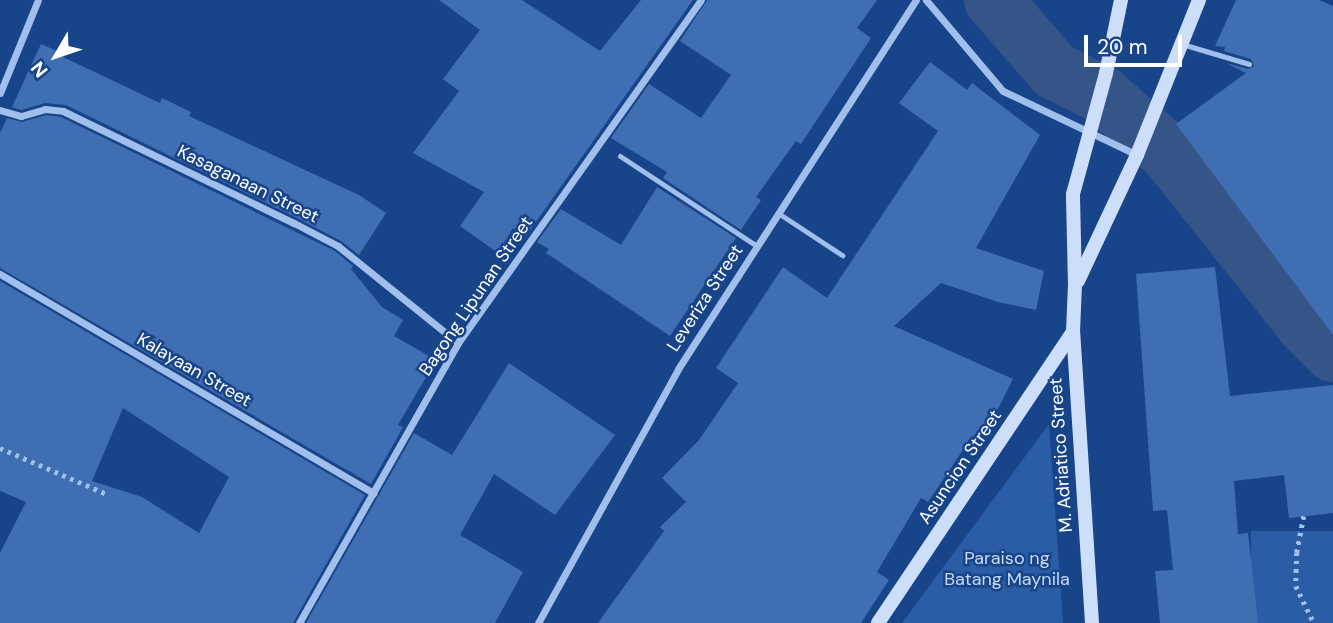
<!DOCTYPE html>
<style>
body{margin:0}
#map{position:relative;width:1333px;height:623px;overflow:hidden;background:#184489;font-family:"DM Sans",sans-serif}
div>[style]{position:absolute}
.green>*{inset:0;background:#2b5da7;transform-origin:0 0}
.river>*{height:58px;margin:-29px;padding:0 29px;transform-origin:29px;border-radius:29px;background:#355588}
.building>*{inset:0;background:#406eb2}
.path>*{height:4.5px;margin-top:-2.25px;transform-origin:0;background:repeating-linear-gradient(90deg,#a0bfed 0 3.5px,transparent 0 8.5px)}
.lane>*{height:5px;margin:-2.5px;padding:0 2.5px;transform-origin:2.5px;border-radius:2.5px;background:#a0bfed}
.street>*{height:7px;margin:-3.5px;padding:0 3.5px;transform-origin:3.5px;border-radius:3.5px;background:#a0bfed}
.secondary>*{height:14px;margin:-7px;padding:0 7px;transform-origin:7px;border-radius:7px;background:#cddefa}
span{translate:-50% -50%;white-space:nowrap;text-align:center;line-height:1.15;-webkit-text-stroke:5px #184489;paint-order:stroke}
.street-label{font-size:18px;color:#fff}
.park-label{font-size:18px;color:#c6dbfa}
.north{position:absolute;left:21px;top:21px;width:70px;height:70px;-webkit-text-stroke:5px #184489;paint-order:stroke;rotate:231deg;font-size:19px;font-weight:700;line-height:28px;text-align:center;color:#fff}
.north::after{content:'';display:block;margin:auto;width:24px;height:32px;background:#fff;clip-path:polygon(50% 0,100% 100%,50% 72%,0 100%)}
.scale{position:absolute;left:1084px;top:35px;width:98px;height:32px;box-sizing:border-box;border:4px solid #fff;border-top:0;padding-left:9px;font-size:21px;line-height:24px;white-space:nowrap;color:#fff;-webkit-text-stroke:5px #184489;paint-order:stroke}
</style>
<div id="map">
<div class="green">
<i style="clip-path:polygon(1049px 424px,1063px 623px,902px 623px)"></i>
<i style="left:1333px;top:531px;width:92px;height:82px;rotate:90deg"></i>
</div>
<div class="river">
<i style="left:993px;top:0;width:94px;rotate:48.9deg"></i>
<i style="left:1055px;top:71px;width:54px;rotate:26.6deg"></i>
<i style="left:1103px;top:95px;width:90px;rotate:41.8deg"></i>
<i style="left:1170px;top:155px;width:217px;rotate:51.5deg"></i>
<i style="left:1305px;top:325px;width:40px;rotate:45deg"></i>
</div>
<div class="building">
<i style="clip-path:polygon(439px 0,522px 0,600px 51px,641px 0,693px 0,526px 236px,513px 228px,498px 253px,460px 226px,484px 192px,413px 153px,459px 91px,443px 79px,480px 30px)"></i>
<i style="clip-path:polygon(707px 0,877px 0,857px 28px,871px 38px,801px 144px,796px 141px,756px 197px,761px 200px,741px 230px,663px 178px,667px 172px,611px 138px,649px 84px,701px 118px,731px 75px,680px 41px)"></i>
<i style="clip-path:polygon(1236px 0,1319px 0,1333px 6px,1333px 335px,1176px 124px,1246px 73px,1226px 63px,1248px 69px,1254px 66px,1251px 59px,1224px 51px,1225px 47px,1215px 46px)"></i>
<i style="clip-path:polygon(41px 44px,64px 54px,63px 57px,160px 103px,162px 98px,191px 112px,189px 116px,359px 195px,386px 213px,359px 255px,341px 241px,297px 218px,66px 105px,45px 103px,21px 110px,12px 107px)"></i>
<i style="clip-path:polygon(930px 62px,967px 90px,972px 83px,1040px 135px,976px 248px,1044px 271px,1036px 310px,998px 302px,941px 283px,894px 326px,1013px 379px,1000px 405px,975px 447px,967px 444px,928px 502px,921px 498px,877px 572px,889px 580px,861px 623px,598px 623px,664px 531px,660px 527px,686px 502px,662px 478px,699px 440px,738px 383px,716px 368px,783px 267px,827px 298px,938px 131px,899px 103px)"></i>
<i style="clip-path:polygon(46px 115px,61px 117px,335px 251px,353px 266px,351px 269px,382px 307px,403px 320px,394px 336px,436px 360px,398px 425px,403px 427px,371px 484px,0 268px,0 133px,7px 118px,22px 122px)"></i>
<i style="clip-path:polygon(657px 187px,736px 238px,670px 336px,546px 253px,549px 249px,537px 242px,561px 209px,621px 245px)"></i>
<i style="clip-path:polygon(1215px 267px,1230px 396px,1333px 385px,1333px 513px,1289px 518px,1284px 475px,1234px 481px,1238px 534px,1248px 533px,1258px 623px,1160px 623px,1155px 571px,1173px 570px,1167px 510px,1153px 511px,1136px 274px)"></i>
<i style="clip-path:polygon(evenodd,0 281px,365px 495px,293px 623px,0 623px,0 553px,26px 502px,0 491px,0 281px,123px 408px,229px 477px,199px 533px,142px 497px,92px 481px,123px 408px)"></i>
<i style="clip-path:polygon(509px 363px,615px 435px,555px 515px,494px 474px,460px 535px,523px 572px,495px 623px,306px 623px,414px 433px,452px 455px)"></i>
</div>
<div class="path">
<i style="left:0;top:448px;width:119px;rotate:23.3deg"></i>
<i style="left:1304px;top:516px;width:37px;rotate:101deg"></i>
<i style="left:1297px;top:552px;width:34px;rotate:92deg"></i>
<i style="left:1296px;top:586px;width:41px;rotate:64.1deg"></i>
</div>
<div class="lane">
<i style="left:1182px;top:44px;width:70px;rotate:16.6deg"></i>
<i style="left:620px;top:156px;width:164px;rotate:33.3deg"></i>
<i style="left:778px;top:213px;width:77px;rotate:33.3deg"></i>
</div>
<div class="street">
<i style="left:926px;top:0;width:119px;rotate:49.8deg"></i>
<i style="left:1003px;top:91px;width:148px;rotate:25.5deg"></i>
<i style="left:0;top:93px;width:100px;rotate:-67.8deg"></i>
<i style="left:0;top:110px;width:22px;rotate:16deg"></i>
<i style="left:21px;top:116px;width:25px;rotate:-16deg"></i>
<i style="left:45px;top:109px;width:18px;rotate:6deg"></i>
<i style="left:63px;top:111px;width:257px;rotate:25.9deg"></i>
<i style="left:294px;top:223px;width:50px;rotate:27.6deg"></i>
<i style="left:338px;top:246px;width:154px;rotate:38.9deg"></i>
<i style="left:0;top:274px;width:433px;rotate:30.4deg"></i>
<i style="left:299px;top:623px;width:322px;rotate:-60.4deg"></i>
<i style="left:458px;top:343px;width:420px;rotate:-54.7deg"></i>
<i style="left:538px;top:623px;width:290px;rotate:-61.1deg"></i>
<i style="left:678px;top:369px;width:439px;rotate:-57.2deg"></i>
</div>
<div class="secondary">
<i style="left:1078px;top:281px;width:139px;rotate:-64.9deg"></i>
<i style="left:1137px;top:155px;width:167px;rotate:-68.2deg"></i>
<i style="left:878px;top:623px;width:350px;rotate:-56.2deg"></i>
<i style="left:1092px;top:623px;width:292px;rotate:-93.7deg"></i>
<i style="left:1073px;top:332px;width:47px;rotate:-87.6deg"></i>
<i style="left:1075px;top:285px;width:91px;rotate:-91.3deg"></i>
<i style="left:1073px;top:194px;width:125px;rotate:-74.7deg"></i>
<i style="left:1106px;top:73px;width:75px;rotate:-78.4deg"></i>
</div>
<div class="street-label">
<span style="left:248px;top:184px;rotate:26deg">Kasaganaan Street</span>
<span style="left:476px;top:296px;rotate:-56deg">Bagong Lipunan Street</span>
<span style="left:705px;top:298px;rotate:-57deg">Leveriza Street</span>
<span style="left:194px;top:370px;rotate:30deg">Kalayaan Street</span>
<span style="left:1061px;top:455px;rotate:-94deg">M. Adriatico Street</span>
<span style="left:960px;top:467px;rotate:-56deg">Asuncion Street</span>
</div>
<div class="park-label">
<span style="left:1007px;top:569px">Paraiso ng<br>Batang Maynila</span>
</div>
<div class="north">N</div>
<div class="scale">20 m</div>
</div>
